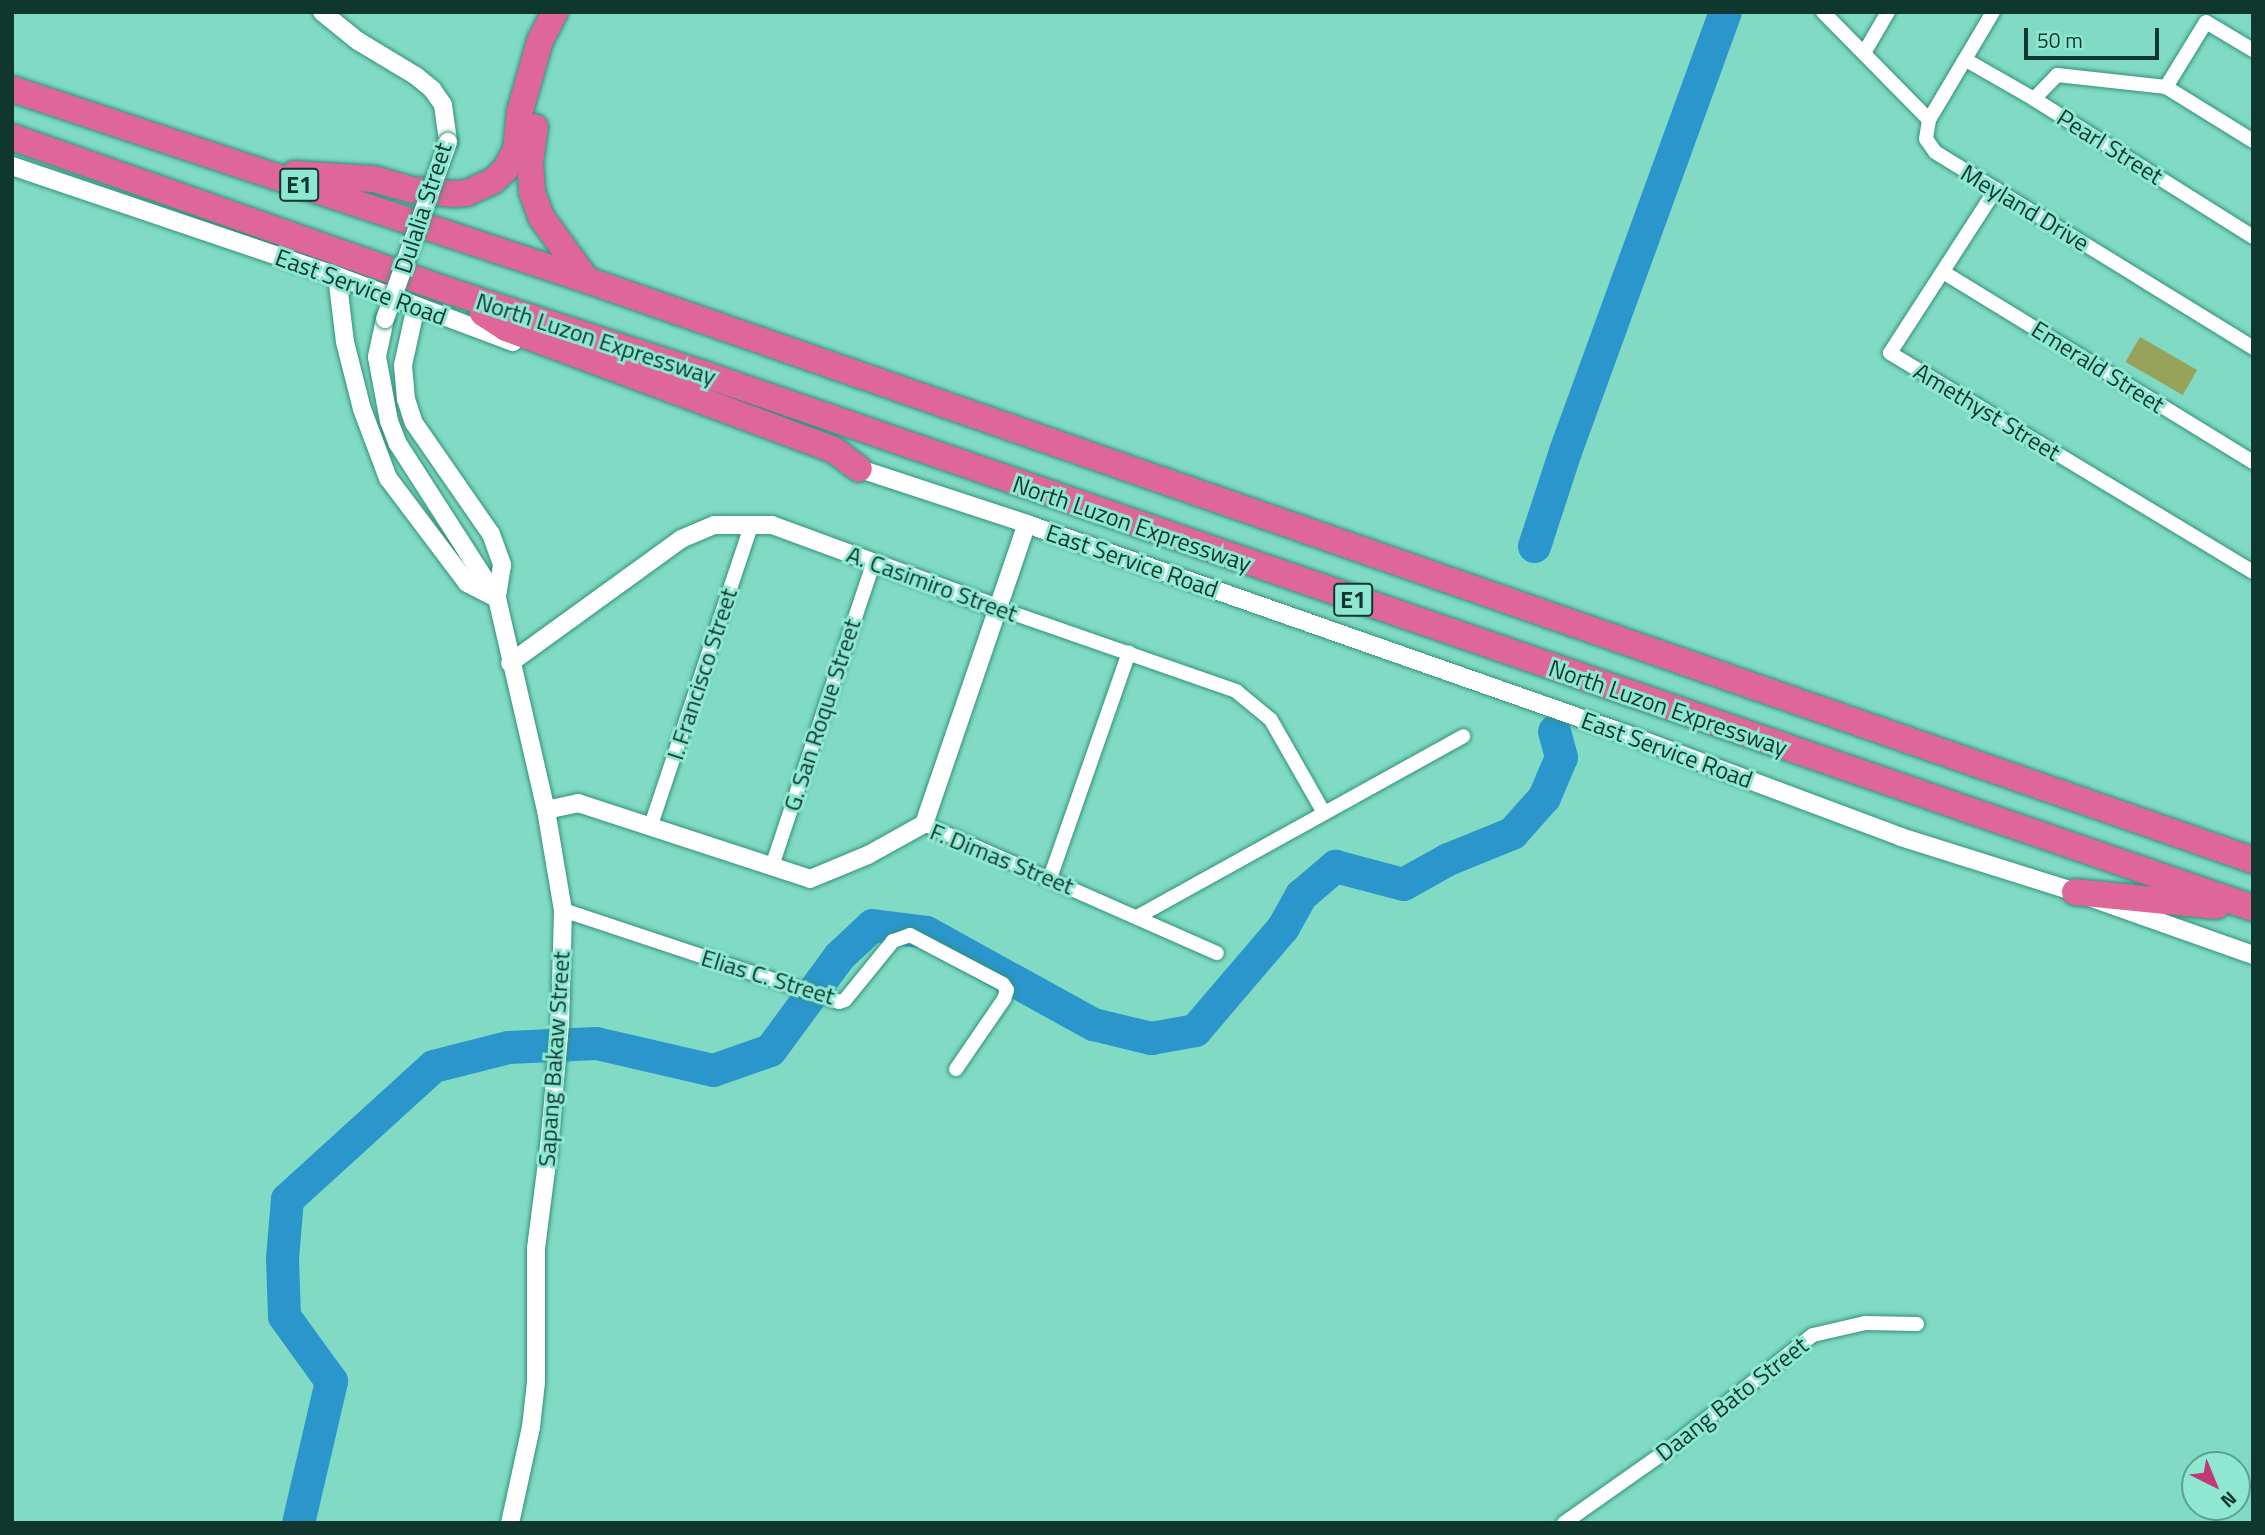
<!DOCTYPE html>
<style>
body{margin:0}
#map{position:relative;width:2265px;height:1535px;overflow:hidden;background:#81dbc4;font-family:"Titillium Web",sans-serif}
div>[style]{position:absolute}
.green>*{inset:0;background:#97a25b;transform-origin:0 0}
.river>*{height:33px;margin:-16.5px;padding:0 16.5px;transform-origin:16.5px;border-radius:16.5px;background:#2a96cb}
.roads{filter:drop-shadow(0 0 2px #32907b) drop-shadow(0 0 2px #32907b)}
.minor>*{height:14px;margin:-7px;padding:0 7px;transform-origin:7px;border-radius:7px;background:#fff}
.tertiary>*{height:18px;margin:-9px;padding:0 9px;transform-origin:9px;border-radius:9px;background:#fff}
.motorway>*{height:26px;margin:-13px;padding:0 13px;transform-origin:13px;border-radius:13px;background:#de6699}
.bridges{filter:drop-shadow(0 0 2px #32907b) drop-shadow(0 0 2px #32907b)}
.tertiary-bridge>*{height:18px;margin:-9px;padding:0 9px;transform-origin:9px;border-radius:9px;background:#fff}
span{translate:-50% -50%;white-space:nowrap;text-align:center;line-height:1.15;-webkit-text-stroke:6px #8ee8d1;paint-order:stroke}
.shield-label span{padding:2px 5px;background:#8ee8d1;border:2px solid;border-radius:5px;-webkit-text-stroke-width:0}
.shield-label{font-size:23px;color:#10372e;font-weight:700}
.street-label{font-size:24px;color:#10372e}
.frame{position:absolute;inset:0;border:14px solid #10372e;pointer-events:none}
.north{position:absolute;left:2181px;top:1451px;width:70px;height:70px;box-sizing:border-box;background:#8ee8d1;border:2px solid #5ca190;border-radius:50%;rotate:137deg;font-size:19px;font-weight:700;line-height:28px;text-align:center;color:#10372e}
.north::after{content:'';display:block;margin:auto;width:24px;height:32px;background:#c03978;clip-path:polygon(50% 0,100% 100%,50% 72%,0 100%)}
.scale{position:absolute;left:2024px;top:28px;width:135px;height:32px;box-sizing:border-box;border:4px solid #10372e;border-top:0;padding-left:9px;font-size:21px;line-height:24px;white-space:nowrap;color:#10372e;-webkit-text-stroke:5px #8ee8d1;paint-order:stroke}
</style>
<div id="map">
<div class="green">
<i style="left:2140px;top:337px;width:66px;height:29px;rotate:30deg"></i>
</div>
<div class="river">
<i style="left:1534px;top:546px;width:100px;rotate:-71.9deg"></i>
<i style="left:1565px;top:451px;width:467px;rotate:-70deg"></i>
<i style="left:298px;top:1523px;width:146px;rotate:-76.9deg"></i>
<i style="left:331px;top:1381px;width:80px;rotate:-125.9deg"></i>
<i style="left:284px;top:1316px;width:58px;rotate:-92deg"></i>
<i style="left:282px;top:1258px;width:59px;rotate:-85.2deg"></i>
<i style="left:287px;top:1199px;width:197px;rotate:-42.3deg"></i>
<i style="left:433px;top:1066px;width:77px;rotate:-14.2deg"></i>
<i style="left:508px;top:1047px;width:88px;rotate:-2.6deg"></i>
<i style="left:596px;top:1043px;width:120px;rotate:13deg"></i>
<i style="left:713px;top:1070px;width:60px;rotate:-19.3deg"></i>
<i style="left:770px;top:1050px;width:117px;rotate:-53.7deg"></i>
<i style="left:839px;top:956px;width:45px;rotate:-43.2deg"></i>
<i style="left:872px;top:925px;width:54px;rotate:7.4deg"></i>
<i style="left:926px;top:932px;width:191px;rotate:28.9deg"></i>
<i style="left:1093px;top:1024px;width:60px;rotate:13.6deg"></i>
<i style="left:1151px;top:1038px;width:45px;rotate:-10.3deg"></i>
<i style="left:1195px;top:1030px;width:135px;rotate:-49.5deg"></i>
<i style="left:1283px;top:927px;width:37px;rotate:-61deg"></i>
<i style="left:1301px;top:895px;width:45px;rotate:-40.5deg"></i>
<i style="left:1335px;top:866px;width:70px;rotate:14.8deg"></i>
<i style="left:1403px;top:884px;width:51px;rotate:-29.1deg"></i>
<i style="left:1448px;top:859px;width:69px;rotate:-22.1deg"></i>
<i style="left:1512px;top:833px;width:48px;rotate:-48.4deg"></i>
<i style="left:1544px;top:797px;width:43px;rotate:-67deg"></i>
<i style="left:1561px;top:757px;width:27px;rotate:-105deg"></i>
</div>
<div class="roads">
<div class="minor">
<i style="left:1823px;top:12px;width:151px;rotate:45.5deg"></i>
<i style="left:1993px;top:12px;width:126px;rotate:120.7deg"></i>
<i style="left:1929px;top:120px;width:19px;rotate:99deg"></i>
<i style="left:1926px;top:139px;width:16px;rotate:55deg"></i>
<i style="left:1935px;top:152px;width:374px;rotate:31.6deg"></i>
<i style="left:1864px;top:53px;width:48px;rotate:-59.7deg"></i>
<i style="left:1966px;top:60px;width:78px;rotate:29.8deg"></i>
<i style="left:2034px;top:99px;width:259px;rotate:32.2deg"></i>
<i style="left:2166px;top:87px;width:76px;rotate:-58.4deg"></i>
<i style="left:2206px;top:22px;width:55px;rotate:30.8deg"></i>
<i style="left:2034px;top:99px;width:33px;rotate:-46deg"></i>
<i style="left:2057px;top:75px;width:110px;rotate:6.3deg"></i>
<i style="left:2166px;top:87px;width:102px;rotate:31.8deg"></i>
<i style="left:1996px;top:189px;width:195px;rotate:122.9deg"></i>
<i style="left:1890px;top:353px;width:424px;rotate:31.1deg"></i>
<i style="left:1943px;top:272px;width:364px;rotate:31.5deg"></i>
<i style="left:998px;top:608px;width:252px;rotate:19.2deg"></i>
<i style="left:1236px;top:691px;width:45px;rotate:39.6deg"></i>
<i style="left:1271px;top:720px;width:107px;rotate:60.3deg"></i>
<i style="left:924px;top:824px;width:320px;rotate:23.8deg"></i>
<i style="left:651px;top:825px;width:318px;rotate:-71.5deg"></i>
<i style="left:772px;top:866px;width:318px;rotate:-71.5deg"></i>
<i style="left:1050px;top:878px;width:239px;rotate:-70.7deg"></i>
<i style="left:563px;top:910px;width:291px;rotate:18.4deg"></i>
<i style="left:839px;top:1002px;width:6px;rotate:-18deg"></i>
<i style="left:845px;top:1000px;width:76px;rotate:-50.9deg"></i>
<i style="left:893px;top:941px;width:18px;rotate:-19deg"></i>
<i style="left:910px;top:935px;width:105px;rotate:27.8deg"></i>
<i style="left:1003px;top:984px;width:7px;rotate:56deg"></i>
<i style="left:1007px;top:990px;width:9px;rotate:108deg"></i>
<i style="left:1004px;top:999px;width:85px;rotate:124.4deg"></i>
<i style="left:1137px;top:917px;width:373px;rotate:-29deg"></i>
<i style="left:1564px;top:1523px;width:125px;rotate:-35.2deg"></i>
<i style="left:1666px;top:1451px;width:187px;rotate:-38.3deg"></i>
<i style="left:1813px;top:1335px;width:53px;rotate:-13deg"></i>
<i style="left:1865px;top:1323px;width:52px;rotate:1.1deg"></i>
</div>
<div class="tertiary">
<i style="left:322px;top:12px;width:46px;rotate:38.9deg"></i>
<i style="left:358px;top:41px;width:68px;rotate:31.1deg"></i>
<i style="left:416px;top:76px;width:21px;rotate:39deg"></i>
<i style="left:432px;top:89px;width:19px;rotate:55deg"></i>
<i style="left:443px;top:105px;width:37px;rotate:82deg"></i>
<i style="left:12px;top:166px;width:343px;rotate:18.7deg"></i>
<i style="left:337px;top:276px;width:188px;rotate:20.6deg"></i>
<i style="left:337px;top:276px;width:66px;rotate:83.1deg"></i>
<i style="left:345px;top:342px;width:69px;rotate:75.8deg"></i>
<i style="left:362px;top:409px;width:74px;rotate:69.4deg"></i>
<i style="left:388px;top:478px;width:131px;rotate:53deg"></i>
<i style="left:467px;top:583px;width:34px;rotate:27deg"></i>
<i style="left:416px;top:306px;width:60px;rotate:102.4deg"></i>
<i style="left:403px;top:365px;width:34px;rotate:85deg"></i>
<i style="left:406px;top:399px;width:25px;rotate:72deg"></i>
<i style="left:414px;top:423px;width:135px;rotate:55.3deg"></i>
<i style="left:491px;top:534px;width:33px;rotate:70deg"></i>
<i style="left:502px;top:565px;width:33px;rotate:99deg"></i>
<i style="left:497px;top:598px;width:218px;rotate:77deg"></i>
<i style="left:546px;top:810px;width:101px;rotate:80.4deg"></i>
<i style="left:563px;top:910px;width:114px;rotate:91.5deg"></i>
<i style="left:560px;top:1024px;width:123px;rotate:95.1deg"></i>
<i style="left:549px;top:1147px;width:102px;rotate:97.3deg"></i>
<i style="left:536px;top:1248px;width:134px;rotate:90deg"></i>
<i style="left:536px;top:1382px;width:45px;rotate:96.3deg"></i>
<i style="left:531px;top:1427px;width:98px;rotate:102.3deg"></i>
<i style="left:385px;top:319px;width:39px;rotate:102deg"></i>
<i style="left:377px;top:357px;width:65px;rotate:79.4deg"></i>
<i style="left:389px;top:421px;width:25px;rotate:69deg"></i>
<i style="left:398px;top:444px;width:179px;rotate:57.3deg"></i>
<i style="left:848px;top:465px;width:188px;rotate:18.2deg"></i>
<i style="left:1027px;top:524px;width:635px;rotate:19.32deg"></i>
<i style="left:1626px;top:734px;width:294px;rotate:20.5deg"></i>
<i style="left:1901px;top:837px;width:182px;rotate:17.5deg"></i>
<i style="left:2075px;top:892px;width:189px;rotate:19.5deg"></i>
<i style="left:510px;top:663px;width:211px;rotate:-35.9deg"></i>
<i style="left:681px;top:539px;width:36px;rotate:-23deg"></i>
<i style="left:714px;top:525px;width:58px"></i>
<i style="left:772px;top:525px;width:241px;rotate:20.2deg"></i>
<i style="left:546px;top:810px;width:33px;rotate:-12deg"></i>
<i style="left:578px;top:803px;width:244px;rotate:18.1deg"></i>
<i style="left:810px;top:879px;width:63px;rotate:-22.5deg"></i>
<i style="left:868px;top:855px;width:64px;rotate:-29deg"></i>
<i style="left:924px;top:824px;width:317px;rotate:-71.1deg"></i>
</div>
<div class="motorway">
<i style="left:12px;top:89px;width:606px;rotate:18.38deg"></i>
<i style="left:587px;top:280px;width:1764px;rotate:19.2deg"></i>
<i style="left:535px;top:127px;width:35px;rotate:98deg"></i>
<i style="left:530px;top:162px;width:30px;rotate:86deg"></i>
<i style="left:532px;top:192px;width:27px;rotate:70deg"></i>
<i style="left:541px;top:217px;width:78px;rotate:53.9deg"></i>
<i style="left:12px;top:137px;width:467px;rotate:19.4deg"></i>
<i style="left:453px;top:292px;width:267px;rotate:18.1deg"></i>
<i style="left:707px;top:375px;width:1635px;rotate:19.02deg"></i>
<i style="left:294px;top:174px;width:80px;rotate:3.6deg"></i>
<i style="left:374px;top:179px;width:41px;rotate:15.8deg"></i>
<i style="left:413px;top:190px;width:41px;rotate:5.6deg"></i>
<i style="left:454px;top:194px;width:13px;rotate:-4deg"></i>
<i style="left:467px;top:193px;width:29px;rotate:-25deg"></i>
<i style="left:493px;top:181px;width:16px;rotate:-43deg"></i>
<i style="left:505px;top:170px;width:24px;rotate:-62deg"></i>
<i style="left:516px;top:149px;width:38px;rotate:-84deg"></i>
<i style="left:520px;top:111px;width:73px;rotate:-74.1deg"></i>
<i style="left:540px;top:41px;width:33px;rotate:-63deg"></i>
<i style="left:483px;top:313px;width:27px;rotate:33deg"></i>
<i style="left:506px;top:328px;width:350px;rotate:20.4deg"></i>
<i style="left:834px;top:450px;width:31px;rotate:37deg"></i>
<i style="left:2075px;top:892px;width:142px;rotate:5.7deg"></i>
</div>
</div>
<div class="bridges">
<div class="tertiary-bridge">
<i style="left:385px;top:319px;width:188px;rotate:-70.4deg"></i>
</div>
</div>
<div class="shield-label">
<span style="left:299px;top:185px">E1</span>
<span style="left:1353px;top:600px">E1</span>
</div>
<div class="street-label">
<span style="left:2110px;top:147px;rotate:32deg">Pearl Street</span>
<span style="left:423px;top:208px;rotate:-72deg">Dulalia Street</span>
<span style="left:2025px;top:208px;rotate:31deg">Meyland Drive</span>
<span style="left:361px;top:287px;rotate:20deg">East Service Road</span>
<span style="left:596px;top:339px;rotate:18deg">North Luzon Expressway</span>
<span style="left:2098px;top:367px;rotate:32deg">Emerald Street</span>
<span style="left:1987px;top:412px;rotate:31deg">Amethyst Street</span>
<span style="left:1132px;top:524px;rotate:19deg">North Luzon Expressway</span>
<span style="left:1132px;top:561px;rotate:19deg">East Service Road</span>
<span style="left:932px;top:584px;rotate:20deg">A. Casimiro Street</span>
<span style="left:702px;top:674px;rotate:-72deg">I. Francisco Street</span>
<span style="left:1668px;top:708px;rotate:19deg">North Luzon Expressway</span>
<span style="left:822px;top:715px;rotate:-72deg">G. San Roque Street</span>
<span style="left:1667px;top:750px;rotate:20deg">East Service Road</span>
<span style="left:1002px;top:859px;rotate:22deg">F. Dimas Street</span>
<span style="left:768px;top:977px;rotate:17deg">Elias C. Street</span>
<span style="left:554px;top:1059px;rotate:-86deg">Sapang Bakaw Street</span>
<span style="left:1732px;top:1399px;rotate:-38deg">Daang Bato Street</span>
</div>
<div class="frame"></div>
<div class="north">N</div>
<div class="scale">50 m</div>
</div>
